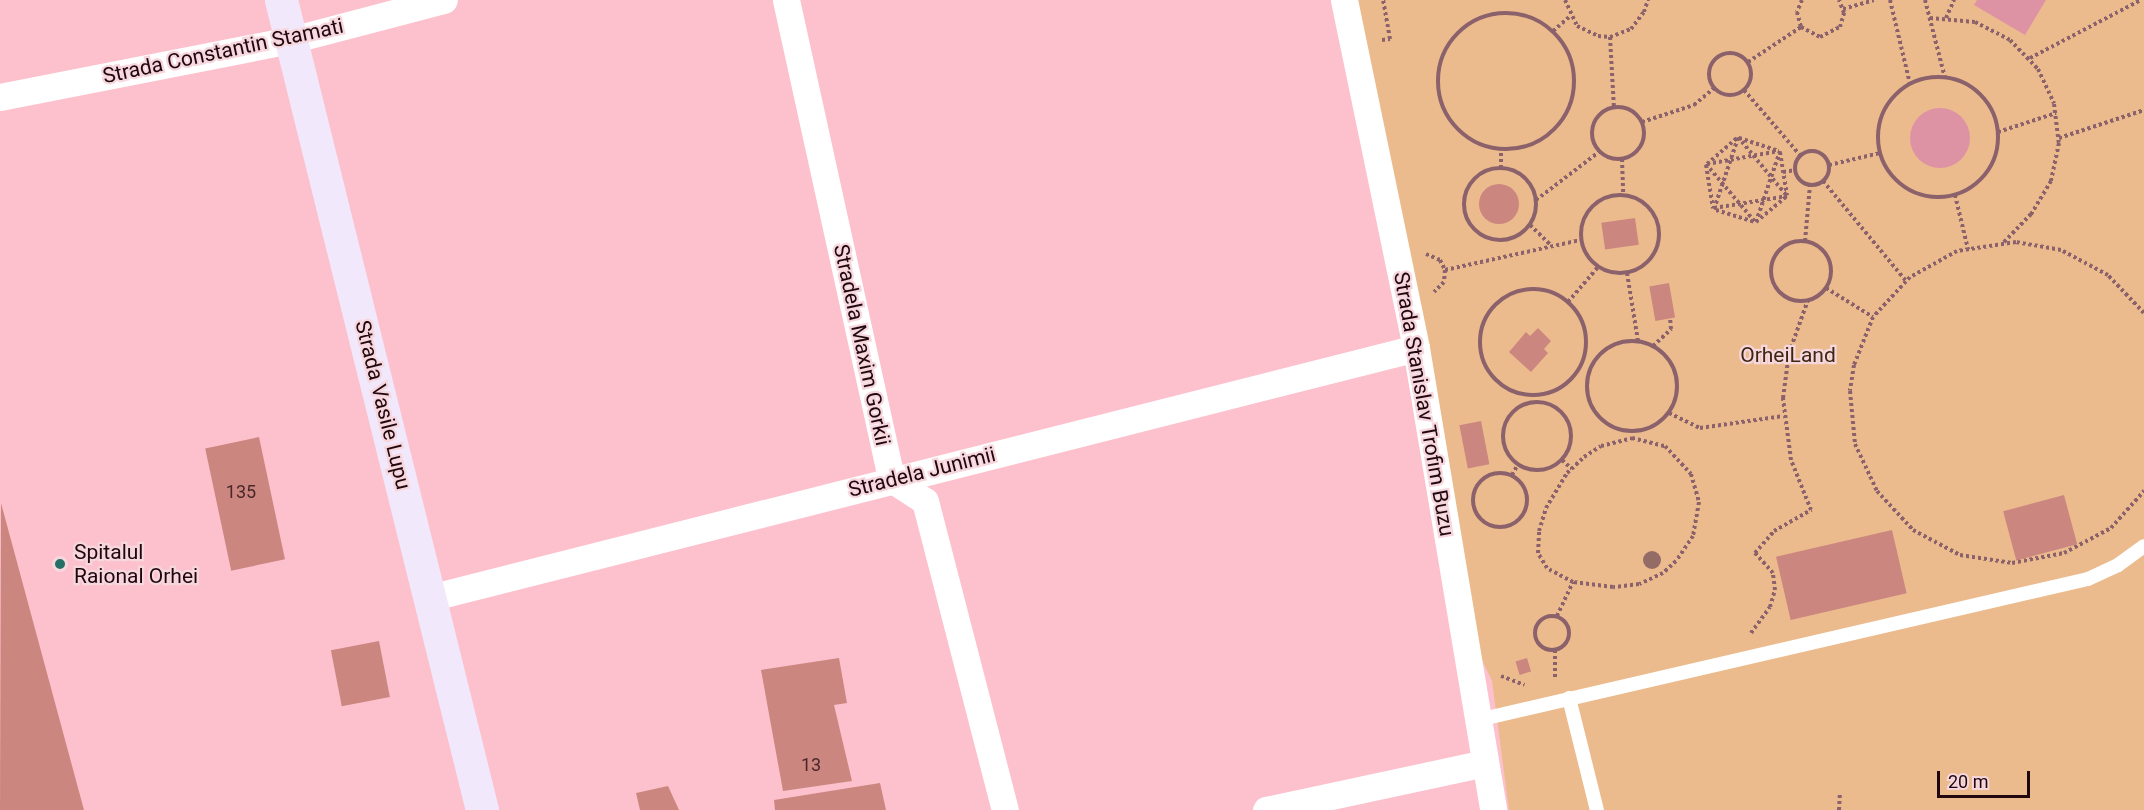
<!DOCTYPE html>
<style>
body{margin:0}
#map{position:relative;width:2144px;height:810px;overflow:hidden;background:#fdc1cd;font-family:Roboto,sans-serif}
div>[style]{position:absolute}
.green>*{inset:0;background:#ecbb8d}
.water>*{inset:0;background:#dd93a4}
.round{border-radius:50%}
.building>*{inset:0;background:#cc8680;transform-origin:0 0}
.path>*{height:4px;margin-top:-2px;transform-origin:0;background:repeating-linear-gradient(90deg,#8b616b 0 3px,transparent 0 6px)}
.path>.ring{margin:-2px;padding:0;box-sizing:content-box;background:none;border:4px solid #8b616b;border-radius:50%}
.lane>*{height:14px;margin:-7px;padding:0 7px;transform-origin:7px;border-radius:7px;background:#fff}
.street>*{height:27px;margin:-13.5px;padding:0 13.5px;transform-origin:13.5px;border-radius:13.5px;background:#fff}
.secondary>*{height:33px;margin:-16.5px;padding:0 16.5px;transform-origin:16.5px;border-radius:16.5px;background:#f1e8fb}
.trees>*{width:18px;height:18px;margin:-9px;border-radius:50%;background:#946c66}
.dots>*{width:16px;height:16px;translate:-50% -50%;box-sizing:border-box;border:3px solid #f6d7dd;border-radius:50%}
span{translate:-50% -50%;white-space:nowrap;text-align:center;line-height:1.15;-webkit-text-stroke:4.5px #f6d7dd;paint-order:stroke}
.number-label{font-size:18px;color:#4b272a}
.number-label span{-webkit-text-stroke-width:0}
.street-label{font-size:21px;color:#20070e}
.park-label{font-size:21px;color:#3e2711}
.poi-label{font-size:21px;color:#20070e}
.left{translate:0 -50%;text-align:left}
.scale{position:absolute;left:1937px;top:771px;width:93px;height:27px;box-sizing:border-box;border:3px solid #20070e;border-top:0;padding-left:8px;font-size:18px;line-height:21px;white-space:nowrap;color:#20070e;-webkit-text-stroke:4px #f6d7dd;paint-order:stroke}
</style>
<div id="map">
<div class="green">
<i style="clip-path:polygon(1358px 0,2144px 0,2144px 810px,1509px 810px,1492px 681px,1481px 658px,1426px 344px)"></i>
</div>
<div class="water">
<i style="clip-path:polygon(1977px 0,2046px 0,2025px 35px,1974px 5px)"></i>
<i class="round" style="left:1910px;top:108px;width:60px;height:60px"></i>
</div>
<div class="building">
<i class="round" style="left:1479px;top:184px;width:40px;height:40px"></i>
<i style="left:1635px;top:218px;width:27px;height:34px;rotate:82deg"></i>
<i style="left:1669px;top:283px;width:35px;height:20px;rotate:80deg"></i>
<i style="clip-path:polygon(1538px 328px,1551px 341px,1544px 349px,1548px 353px,1531px 372px,1509px 352px,1526px 332px,1530px 336px)"></i>
<i style="left:1481px;top:421px;width:44px;height:22px;rotate:79deg"></i>
<i style="left:259px;top:437px;width:125px;height:55px;rotate:78deg"></i>
<i style="left:2064px;top:495px;width:51px;height:63px;rotate:75deg"></i>
<i style="clip-path:polygon(1px 503px,84px 810px,0 810px)"></i>
<i style="left:1892px;top:530px;width:65px;height:119px;rotate:77deg"></i>
<i style="left:379px;top:641px;width:57px;height:49px;rotate:79deg"></i>
<i style="clip-path:polygon(839px 658px,847px 703px,834px 705px,852px 781px,783px 791px,761px 670px)"></i>
<i style="left:1527px;top:658px;width:14px;height:12px;rotate:73deg"></i>
<i style="clip-path:polygon(880px 783px,886px 810px,775px 810px,774px 800px)"></i>
<i style="clip-path:polygon(668px 786px,679px 810px,640px 810px,636px 793px)"></i>
</div>
<div class="path">
<i style="left:1565px;top:0;width:29px;rotate:65deg"></i>
<i style="left:1577px;top:26px;width:23px;rotate:25deg"></i>
<i style="left:1598px;top:36px;width:12px;rotate:5deg"></i>
<i style="left:1610px;top:37px;width:22px;rotate:-21deg"></i>
<i style="left:1631px;top:29px;width:21px;rotate:-53deg"></i>
<i style="left:1644px;top:12px;width:13px;rotate:-72deg"></i>
<i style="left:1802px;top:0;width:13px;rotate:113deg"></i>
<i style="left:1797px;top:12px;width:16px;rotate:75deg"></i>
<i style="left:1801px;top:27px;width:21px;rotate:28deg"></i>
<i style="left:1820px;top:37px;width:22px;rotate:-27deg"></i>
<i style="left:1840px;top:27px;width:15px;rotate:-74deg"></i>
<i style="left:1844px;top:13px;width:14px;rotate:-111deg"></i>
<i style="left:1890px;top:0;width:86px;rotate:76.6deg"></i>
<i style="left:1925px;top:0;width:81px;rotate:75.6deg"></i>
<i style="left:1843px;top:9px;width:32px;rotate:-16deg"></i>
<i class="ring" style="left:1438px;top:13px;width:132px;height:132px"></i>
<i style="left:1930px;top:18px;width:45px;rotate:5.1deg"></i>
<i style="left:1975px;top:22px;width:39px;rotate:27deg"></i>
<i style="left:2010px;top:40px;width:40px;rotate:46deg"></i>
<i style="left:2038px;top:69px;width:38px;rotate:65deg"></i>
<i style="left:2054px;top:104px;width:39px;rotate:83deg"></i>
<i style="left:2059px;top:143px;width:39px;rotate:102deg"></i>
<i style="left:2051px;top:181px;width:39px;rotate:121deg"></i>
<i style="left:2031px;top:214px;width:39px;rotate:134deg"></i>
<i style="left:1946px;top:18px;width:20px;rotate:-66deg"></i>
<i style="left:1553px;top:31px;width:23px;rotate:-41deg"></i>
<i style="left:1610px;top:37px;width:71px;rotate:86.8deg"></i>
<i style="left:1382px;top:40px;width:8px;rotate:-7deg"></i>
<i style="left:1390px;top:39px;width:40px;rotate:-100deg"></i>
<i class="ring" style="left:1709px;top:53px;width:38px;height:38px"></i>
<i style="left:2030px;top:58px;width:125px;rotate:-27.6deg"></i>
<i style="left:1748px;top:62px;width:64px;rotate:-33.4deg"></i>
<i class="ring" style="left:1878px;top:77px;width:116px;height:116px"></i>
<i style="left:1744px;top:90px;width:86px;rotate:49.3deg"></i>
<i class="ring" style="left:1592px;top:107px;width:48px;height:48px"></i>
<i style="left:1642px;top:122px;width:55px;rotate:-18.1deg"></i>
<i style="left:1694px;top:105px;width:26px;rotate:-40deg"></i>
<i style="left:1998px;top:132px;width:61px;rotate:-18.1deg"></i>
<i style="left:1738px;top:137px;width:77px;rotate:50.3deg"></i>
<i style="left:1739px;top:138px;width:40px;rotate:18deg"></i>
<i style="left:2059px;top:138px;width:89px;rotate:-18.2deg"></i>
<i class="ring" style="left:1795px;top:151px;width:30px;height:30px"></i>
<i style="left:1780px;top:152px;width:44px;rotate:80.8deg"></i>
<i style="left:1622px;top:159px;width:36px;rotate:88deg"></i>
<i style="left:1706px;top:164px;width:77px;rotate:49.7deg"></i>
<i style="left:1707px;top:164px;width:73px;rotate:-10.2deg"></i>
<i style="left:1707px;top:164px;width:40px;rotate:-41deg"></i>
<i style="left:1706px;top:165px;width:44px;rotate:80.8deg"></i>
<i style="left:1829px;top:165px;width:52px;rotate:-13.2deg"></i>
<i style="left:1501px;top:168px;width:19px;rotate:-90deg"></i>
<i class="ring" style="left:1464px;top:168px;width:68px;height:68px"></i>
<i style="left:1783px;top:172px;width:13px;rotate:-9deg"></i>
<i style="left:1823px;top:181px;width:130px;rotate:50.3deg"></i>
<i class="ring" style="left:1581px;top:195px;width:74px;height:74px"></i>
<i style="left:1955px;top:195px;width:56px;rotate:76.5deg"></i>
<i style="left:1536px;top:200px;width:81px;rotate:-37.4deg"></i>
<i style="left:1714px;top:208px;width:74px;rotate:-9.3deg"></i>
<i style="left:1714px;top:209px;width:75px;rotate:-71.3deg"></i>
<i style="left:1716px;top:210px;width:41px;rotate:17.1deg"></i>
<i style="left:1756px;top:222px;width:75px;rotate:-71.3deg"></i>
<i style="left:1756px;top:222px;width:40px;rotate:-40deg"></i>
<i style="left:1530px;top:225px;width:30px;rotate:44deg"></i>
<i style="left:1805px;top:241px;width:56px;rotate:-84.9deg"></i>
<i class="ring" style="left:1771px;top:241px;width:56px;height:56px"></i>
<i style="left:1426px;top:254px;width:15px;rotate:23deg"></i>
<i style="left:1440px;top:260px;width:11px;rotate:63deg"></i>
<i style="left:1445px;top:270px;width:12px;rotate:95deg"></i>
<i style="left:1444px;top:282px;width:14px;rotate:135deg"></i>
<i style="left:1445px;top:270px;width:138px;rotate:-12.5deg"></i>
<i style="left:1627px;top:273px;width:69px;rotate:80.8deg"></i>
<i style="left:1826px;top:288px;width:55px;rotate:31.7deg"></i>
<i class="ring" style="left:1480px;top:289px;width:102px;height:102px"></i>
<i style="left:1568px;top:302px;width:46px;rotate:-49.4deg"></i>
<i style="left:2144px;top:313px;width:52px;rotate:-133.5deg"></i>
<i style="left:2108px;top:275px;width:53px;rotate:-152deg"></i>
<i style="left:2061px;top:250px;width:46px;rotate:-169.9deg"></i>
<i style="left:2016px;top:242px;width:60px;rotate:171.3deg"></i>
<i style="left:1957px;top:251px;width:54px;rotate:151deg"></i>
<i style="left:1910px;top:277px;width:54px;rotate:132.8deg"></i>
<i style="left:1873px;top:317px;width:52px;rotate:111.6deg"></i>
<i style="left:1854px;top:365px;width:26px;rotate:99deg"></i>
<i style="left:1850px;top:391px;width:53px;rotate:84.6deg"></i>
<i style="left:1855px;top:444px;width:52px;rotate:64.9deg"></i>
<i style="left:1877px;top:491px;width:53px;rotate:47.3deg"></i>
<i style="left:1913px;top:530px;width:53px;rotate:28deg"></i>
<i style="left:1960px;top:555px;width:53px;rotate:8.7deg"></i>
<i style="left:2012px;top:563px;width:53px;rotate:-10.9deg"></i>
<i style="left:2064px;top:553px;width:53px;rotate:-28deg"></i>
<i style="left:2111px;top:528px;width:50px;rotate:-48.3deg"></i>
<i class="ring" style="left:1587px;top:341px;width:86px;height:86px"></i>
<i style="left:1653px;top:346px;width:25px;rotate:-43deg"></i>
<i style="left:1671px;top:329px;width:11px;rotate:-95deg"></i>
<i class="ring" style="left:1503px;top:402px;width:64px;height:64px"></i>
<i style="left:1669px;top:413px;width:34px;rotate:26deg"></i>
<i style="left:1700px;top:428px;width:84px;rotate:-8.2deg"></i>
<i style="left:1632px;top:438px;width:34px;rotate:14deg"></i>
<i style="left:1665px;top:446px;width:38px;rotate:47deg"></i>
<i style="left:1691px;top:474px;width:29px;rotate:74deg"></i>
<i style="left:1699px;top:502px;width:35px;rotate:100deg"></i>
<i style="left:1693px;top:536px;width:30px;rotate:124deg"></i>
<i style="left:1676px;top:561px;width:18px;rotate:137deg"></i>
<i style="left:1663px;top:573px;width:26px;rotate:155deg"></i>
<i style="left:1639px;top:584px;width:26px;rotate:173deg"></i>
<i style="left:1613px;top:587px;width:40px;rotate:-172.9deg"></i>
<i style="left:1573px;top:582px;width:30px;rotate:-152deg"></i>
<i style="left:1547px;top:568px;width:17px;rotate:-121deg"></i>
<i style="left:1538px;top:553px;width:22px;rotate:-87deg"></i>
<i style="left:1539px;top:531px;width:24px;rotate:-73deg"></i>
<i style="left:1546px;top:508px;width:41px;rotate:-59deg"></i>
<i style="left:1567px;top:473px;width:23px;rotate:-43deg"></i>
<i style="left:1584px;top:457px;width:20px;rotate:-33deg"></i>
<i style="left:1601px;top:446px;width:32px;rotate:-14deg"></i>
<i style="left:1562px;top:460px;width:13px;rotate:42deg"></i>
<i class="ring" style="left:1473px;top:473px;width:50px;height:50px"></i>
<i style="left:1512px;top:475px;width:13px;rotate:-61deg"></i>
<i style="left:1557px;top:616px;width:38px;rotate:-65deg"></i>
<i class="ring" style="left:1535px;top:616px;width:30px;height:30px"></i>
<i style="left:1751px;top:633px;width:32px;rotate:-54deg"></i>
<i style="left:1770px;top:607px;width:18px;rotate:-74deg"></i>
<i style="left:1775px;top:590px;width:17px;rotate:-97deg"></i>
<i style="left:1773px;top:573px;width:27px;rotate:-132deg"></i>
<i style="left:1755px;top:553px;width:29px;rotate:-49deg"></i>
<i style="left:1774px;top:531px;width:43px;rotate:-29.6deg"></i>
<i style="left:1811px;top:510px;width:54px;rotate:-111.8deg"></i>
<i style="left:1791px;top:460px;width:63px;rotate:-97.4deg"></i>
<i style="left:1783px;top:398px;width:45px;rotate:-82.4deg"></i>
<i style="left:1789px;top:353px;width:56px;rotate:-70.3deg"></i>
<i style="left:1555px;top:650px;width:29px;rotate:90deg"></i>
<i style="left:1501px;top:676px;width:25px;rotate:21deg"></i>
<i style="left:1839px;top:810px;width:18px;rotate:-87deg"></i>
</div>
<div class="lane">
<i style="left:1569px;top:698px;width:115px;rotate:76deg"></i>
<i style="left:1478px;top:720px;width:626px;rotate:-13.02deg"></i>
<i style="left:2088px;top:579px;width:33px;rotate:-25deg"></i>
<i style="left:2118px;top:565px;width:32px;rotate:-36deg"></i>
</div>
<div class="street">
<i style="left:786px;top:0;width:490px;rotate:77.6deg"></i>
<i style="left:891px;top:479px;width:40px;rotate:32.9deg"></i>
<i style="left:925px;top:501px;width:319px;rotate:75.5deg"></i>
<i style="left:1344px;top:0;width:355px;rotate:78.3deg"></i>
<i style="left:1416px;top:348px;width:468px;rotate:80.5deg"></i>
<i style="left:0;top:97px;width:297px;rotate:-11.1deg"></i>
<i style="left:291px;top:40px;width:158px;rotate:-14.7deg"></i>
<i style="left:429px;top:598px;width:1018px;rotate:-14.21deg"></i>
<i style="left:1266px;top:810px;width:224px;rotate:-12.1deg"></i>
</div>
<div class="secondary">
<i style="left:281px;top:0;width:835px;rotate:76.06deg"></i>
</div>
<div class="trees">
<i style="left:1652px;top:560px"></i>
</div>
<div class="dots">
<i style="left:60px;top:564px;background:#266f67"></i>
</div>
<div class="number-label">
<span style="left:241px;top:492px">135</span>
<span style="left:811px;top:765px">13</span>
</div>
<div class="street-label">
<span style="left:223px;top:51px;rotate:-12deg">Strada Constantin Stamati</span>
<span style="left:862px;top:345px;rotate:78deg">Stradela Maxim Gorkii</span>
<span style="left:1424px;top:404px;rotate:80deg">Strada Stanislav Trofim Buzu</span>
<span style="left:383px;top:405px;rotate:76deg">Strada Vasile Lupu</span>
<span style="left:922px;top:472px;rotate:-14deg">Stradela Junimii</span>
</div>
<div class="park-label">
<span style="left:1788px;top:355px">OrheiLand</span>
</div>
<div class="poi-label">
<span class="left" style="left:74px;top:564px">Spitalul<br>Raional Orhei</span>
</div>
<div class="scale">20 m</div>
</div>
